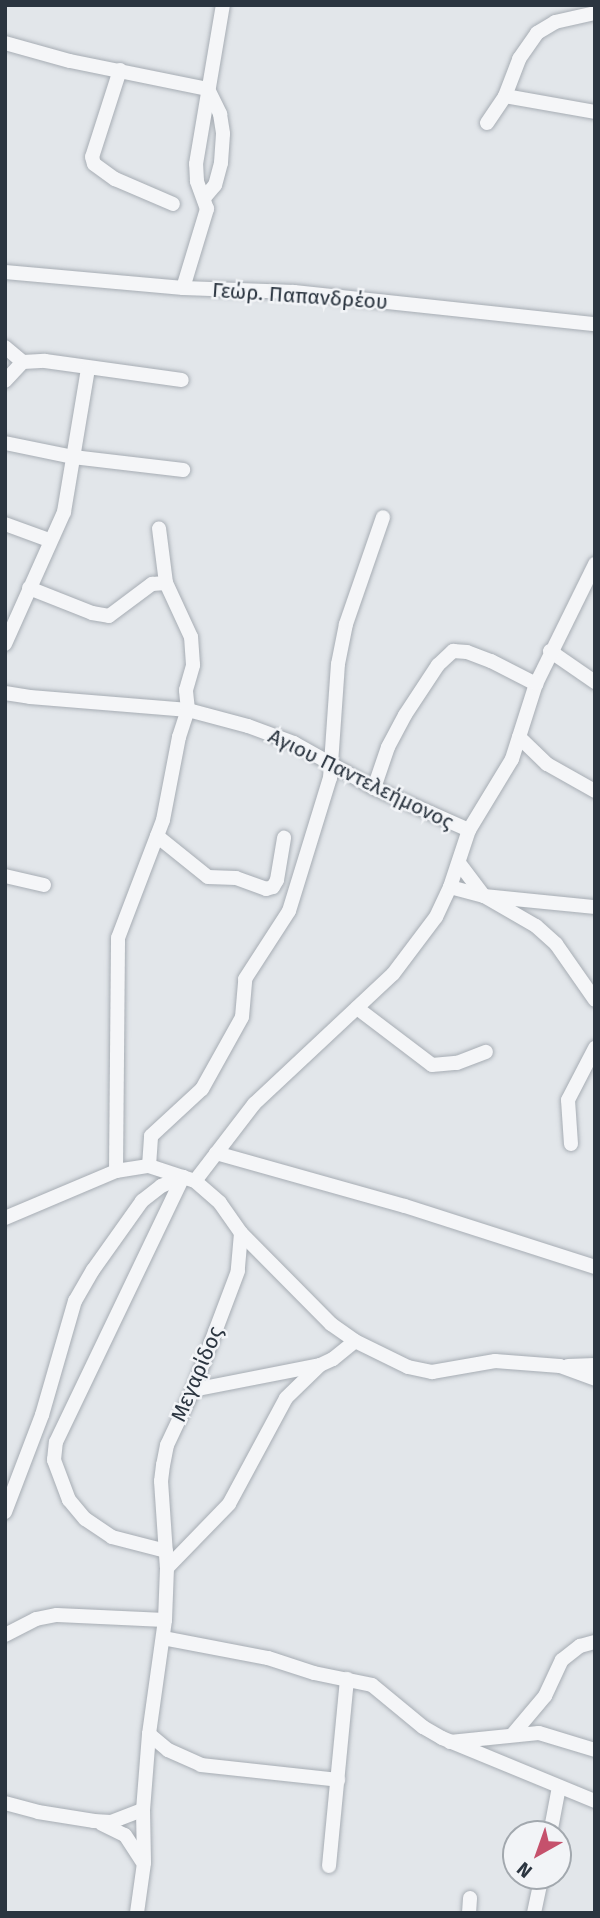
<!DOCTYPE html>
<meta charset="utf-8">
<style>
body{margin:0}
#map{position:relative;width:600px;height:1918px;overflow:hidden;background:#e2e6ea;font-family:"Fira Sans",sans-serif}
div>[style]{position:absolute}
.roads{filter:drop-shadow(0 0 2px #a7adb4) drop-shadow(0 0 2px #a7adb4)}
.minor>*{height:14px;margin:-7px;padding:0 7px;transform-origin:7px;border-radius:7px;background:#f5f6f8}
span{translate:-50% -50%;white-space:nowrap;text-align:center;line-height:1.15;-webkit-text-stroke:5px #f2f4f7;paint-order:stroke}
.street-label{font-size:21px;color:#2b3540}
.frame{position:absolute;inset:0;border:7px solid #2b3540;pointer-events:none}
.north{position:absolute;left:502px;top:1820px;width:70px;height:70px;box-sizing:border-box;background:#f2f4f7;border:2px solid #a2a8ae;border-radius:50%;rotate:220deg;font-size:19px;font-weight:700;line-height:28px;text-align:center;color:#2b3540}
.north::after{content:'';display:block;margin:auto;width:24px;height:32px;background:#c5516c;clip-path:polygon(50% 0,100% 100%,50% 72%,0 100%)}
</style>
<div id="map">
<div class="roads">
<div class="minor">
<i style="left:5px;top:43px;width:67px;rotate:15.5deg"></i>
<i style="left:70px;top:61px;width:141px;rotate:11.5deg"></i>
<i style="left:208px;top:89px;width:28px;rotate:64deg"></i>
<i style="left:220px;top:114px;width:20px;rotate:81deg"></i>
<i style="left:223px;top:134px;width:29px;rotate:94deg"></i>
<i style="left:221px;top:163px;width:23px;rotate:105deg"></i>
<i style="left:215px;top:185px;width:17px;rotate:130deg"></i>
<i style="left:120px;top:70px;width:91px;rotate:107.8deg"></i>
<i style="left:92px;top:157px;width:7px;rotate:74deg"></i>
<i style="left:94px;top:164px;width:26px;rotate:36deg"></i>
<i style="left:115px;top:179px;width:63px;rotate:23.3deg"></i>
<i style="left:505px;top:96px;width:91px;rotate:10.1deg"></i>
<i style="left:487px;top:123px;width:32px;rotate:-56deg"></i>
<i style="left:505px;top:96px;width:40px;rotate:-69deg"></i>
<i style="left:519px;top:59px;width:32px;rotate:-55deg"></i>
<i style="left:537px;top:33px;width:21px;rotate:-31deg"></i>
<i style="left:555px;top:22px;width:41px;rotate:-12.7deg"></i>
<i style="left:5px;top:272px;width:179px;rotate:5.1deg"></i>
<i style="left:183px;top:288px;width:111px;rotate:2.1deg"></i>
<i style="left:294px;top:292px;width:303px;rotate:6.1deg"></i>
<i style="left:183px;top:288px;width:83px;rotate:-73.1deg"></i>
<i style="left:207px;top:209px;width:30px;rotate:-110deg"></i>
<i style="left:197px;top:181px;width:17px;rotate:-93deg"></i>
<i style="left:196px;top:164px;width:161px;rotate:-80.4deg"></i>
<i style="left:5px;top:347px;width:23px;rotate:40deg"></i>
<i style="left:5px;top:381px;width:26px;rotate:-47deg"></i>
<i style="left:23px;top:362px;width:22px;rotate:-3deg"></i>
<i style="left:45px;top:361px;width:138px;rotate:7.9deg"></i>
<i style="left:5px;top:443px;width:69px;rotate:11.6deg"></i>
<i style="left:73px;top:457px;width:111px;rotate:6.7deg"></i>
<i style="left:5px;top:524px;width:47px;rotate:20deg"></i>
<i style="left:29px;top:588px;width:68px;rotate:21.6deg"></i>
<i style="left:92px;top:613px;width:17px;rotate:10deg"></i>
<i style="left:109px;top:616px;width:54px;rotate:-36.7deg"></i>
<i style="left:152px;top:584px;width:14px;rotate:-4deg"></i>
<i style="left:5px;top:644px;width:145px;rotate:-65.9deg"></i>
<i style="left:64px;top:512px;width:145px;rotate:-80.5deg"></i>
<i style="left:550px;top:651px;width:55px;rotate:34.6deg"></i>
<i style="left:5px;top:693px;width:25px;rotate:9deg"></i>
<i style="left:30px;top:697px;width:159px;rotate:4.7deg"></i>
<i style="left:188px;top:710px;width:62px;rotate:14.9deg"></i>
<i style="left:248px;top:726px;width:49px;rotate:20.3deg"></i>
<i style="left:294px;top:743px;width:92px;rotate:29.4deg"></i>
<i style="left:374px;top:788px;width:104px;rotate:23.9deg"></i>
<i style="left:519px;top:737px;width:39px;rotate:44deg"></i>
<i style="left:547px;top:764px;width:55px;rotate:29.4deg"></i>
<i style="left:374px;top:788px;width:43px;rotate:-71.1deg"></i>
<i style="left:388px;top:747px;width:36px;rotate:-62deg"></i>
<i style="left:405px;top:715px;width:60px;rotate:-56.6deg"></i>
<i style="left:438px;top:665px;width:21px;rotate:-43deg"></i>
<i style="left:453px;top:651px;width:14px;rotate:4deg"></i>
<i style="left:467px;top:652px;width:26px;rotate:21deg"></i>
<i style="left:491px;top:661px;width:51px;rotate:27.1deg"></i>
<i style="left:157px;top:836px;width:65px;rotate:38.8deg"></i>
<i style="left:208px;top:877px;width:28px;rotate:2deg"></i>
<i style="left:236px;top:878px;width:32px;rotate:20deg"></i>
<i style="left:266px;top:889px;width:7px;rotate:-16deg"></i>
<i style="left:273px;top:887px;width:8px;rotate:-60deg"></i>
<i style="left:277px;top:880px;width:43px;rotate:-80.5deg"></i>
<i style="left:459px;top:863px;width:41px;rotate:52.9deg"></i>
<i style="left:484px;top:896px;width:112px;rotate:5.7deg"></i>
<i style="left:5px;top:876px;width:40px;rotate:13deg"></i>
<i style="left:450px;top:887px;width:35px;rotate:15deg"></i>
<i style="left:484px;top:896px;width:60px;rotate:30deg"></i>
<i style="left:536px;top:926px;width:27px;rotate:42deg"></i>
<i style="left:556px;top:944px;width:68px;rotate:55.1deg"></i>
<i style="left:357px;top:1008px;width:94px;rotate:37.2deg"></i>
<i style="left:432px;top:1065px;width:25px;rotate:-5deg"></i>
<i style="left:457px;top:1063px;width:31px;rotate:-21deg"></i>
<i style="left:571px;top:1144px;width:44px;rotate:-93.9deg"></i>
<i style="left:568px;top:1100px;width:59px;rotate:-62.6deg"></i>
<i style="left:216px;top:1153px;width:196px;rotate:15.7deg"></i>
<i style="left:405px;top:1206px;width:200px;rotate:17.8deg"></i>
<i style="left:149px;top:1166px;width:30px;rotate:-86deg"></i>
<i style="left:151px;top:1136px;width:69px;rotate:-42.7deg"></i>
<i style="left:202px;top:1089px;width:82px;rotate:-60.9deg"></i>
<i style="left:242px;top:1017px;width:38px;rotate:-85deg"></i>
<i style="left:245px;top:979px;width:81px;rotate:-57.1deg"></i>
<i style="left:289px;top:911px;width:139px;rotate:-72.9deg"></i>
<i style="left:330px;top:778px;width:114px;rotate:-86deg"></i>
<i style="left:338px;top:664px;width:41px;rotate:-78.7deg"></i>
<i style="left:346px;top:624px;width:113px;rotate:-70.9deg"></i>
<i style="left:116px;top:1171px;width:233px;rotate:-89.5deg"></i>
<i style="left:118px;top:938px;width:126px;rotate:-69.1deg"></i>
<i style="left:163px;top:820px;width:85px;rotate:-79.1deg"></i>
<i style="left:179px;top:737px;width:28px;rotate:-72deg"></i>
<i style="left:188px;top:710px;width:20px;rotate:-96deg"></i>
<i style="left:186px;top:690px;width:26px;rotate:-74deg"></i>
<i style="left:193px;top:665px;width:28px;rotate:-94deg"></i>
<i style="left:191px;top:637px;width:60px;rotate:-114.8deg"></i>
<i style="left:166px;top:583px;width:55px;rotate:-97.3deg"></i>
<i style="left:195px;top:1181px;width:97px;rotate:-52.5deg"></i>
<i style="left:254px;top:1104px;width:190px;rotate:-43.1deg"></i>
<i style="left:393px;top:974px;width:71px;rotate:-53deg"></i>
<i style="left:436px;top:917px;width:33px;rotate:-65deg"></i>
<i style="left:450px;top:887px;width:60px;rotate:-71.6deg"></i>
<i style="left:469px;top:830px;width:83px;rotate:-58.8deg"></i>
<i style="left:512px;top:759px;width:79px;rotate:-72.3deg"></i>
<i style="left:536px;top:684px;width:134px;rotate:-63.8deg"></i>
<i style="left:5px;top:1218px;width:121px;rotate:-22.9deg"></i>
<i style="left:116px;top:1171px;width:33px;rotate:-9deg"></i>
<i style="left:149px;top:1166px;width:48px;rotate:18.1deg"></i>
<i style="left:195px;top:1181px;width:33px;rotate:41deg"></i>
<i style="left:220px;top:1203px;width:37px;rotate:55deg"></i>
<i style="left:241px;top:1233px;width:38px;rotate:95deg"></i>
<i style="left:238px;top:1271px;width:127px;rotate:110.7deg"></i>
<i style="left:193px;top:1390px;width:61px;rotate:115.3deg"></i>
<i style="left:167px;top:1445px;width:20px;rotate:101deg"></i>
<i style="left:163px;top:1465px;width:16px;rotate:97deg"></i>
<i style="left:161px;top:1481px;width:87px;rotate:86.1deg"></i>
<i style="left:167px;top:1568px;width:52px;rotate:92.2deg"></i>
<i style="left:165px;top:1620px;width:115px;rotate:98deg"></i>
<i style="left:149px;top:1734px;width:76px;rotate:94.5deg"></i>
<i style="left:143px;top:1810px;width:53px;rotate:88.9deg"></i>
<i style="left:144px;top:1863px;width:50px;rotate:98deg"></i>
<i style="left:241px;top:1233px;width:128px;rotate:45.3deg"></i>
<i style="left:331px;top:1324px;width:29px;rotate:35deg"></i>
<i style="left:355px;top:1341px;width:59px;rotate:26.1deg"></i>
<i style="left:408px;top:1367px;width:25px;rotate:12deg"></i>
<i style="left:432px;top:1372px;width:64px;rotate:-9.9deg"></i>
<i style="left:495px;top:1361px;width:65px;rotate:4.4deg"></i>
<i style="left:560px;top:1366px;width:37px;rotate:20deg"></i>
<i style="left:568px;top:1366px;width:27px;rotate:-2deg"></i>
<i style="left:193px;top:1390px;width:129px;rotate:-11.1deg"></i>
<i style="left:320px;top:1365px;width:14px;rotate:-25deg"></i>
<i style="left:333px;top:1359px;width:28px;rotate:-39deg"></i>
<i style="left:5px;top:1512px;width:104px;rotate:-69.1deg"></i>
<i style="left:42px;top:1415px;width:119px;rotate:-73.9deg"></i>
<i style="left:75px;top:1301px;width:36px;rotate:-60deg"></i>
<i style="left:93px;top:1270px;width:85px;rotate:-54.6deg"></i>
<i style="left:142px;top:1201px;width:24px;rotate:-38deg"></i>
<i style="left:161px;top:1186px;width:24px;rotate:-22deg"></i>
<i style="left:166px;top:1551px;width:56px;rotate:-165.5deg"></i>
<i style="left:112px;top:1537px;width:32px;rotate:-146deg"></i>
<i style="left:85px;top:1519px;width:25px;rotate:-130deg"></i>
<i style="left:69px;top:1500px;width:43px;rotate:-110.6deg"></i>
<i style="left:54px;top:1460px;width:18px;rotate:-84deg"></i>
<i style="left:56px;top:1442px;width:294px;rotate:-64.4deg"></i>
<i style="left:167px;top:1568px;width:89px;rotate:-45.9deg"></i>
<i style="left:229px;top:1504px;width:120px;rotate:-61.7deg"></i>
<i style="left:286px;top:1398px;width:47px;rotate:-44.1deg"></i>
<i style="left:5px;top:1635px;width:35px;rotate:-27deg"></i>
<i style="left:36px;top:1619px;width:21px;rotate:-11deg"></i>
<i style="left:57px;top:1615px;width:108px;rotate:2.7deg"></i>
<i style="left:163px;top:1638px;width:107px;rotate:10.8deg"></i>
<i style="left:268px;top:1658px;width:48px;rotate:18.1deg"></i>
<i style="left:314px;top:1673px;width:59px;rotate:11.7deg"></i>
<i style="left:372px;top:1685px;width:66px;rotate:39.5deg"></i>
<i style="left:423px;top:1727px;width:22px;rotate:30deg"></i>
<i style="left:442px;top:1738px;width:165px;rotate:22.4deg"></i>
<i style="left:149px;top:1734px;width:25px;rotate:40deg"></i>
<i style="left:168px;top:1750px;width:36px;rotate:24deg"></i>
<i style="left:201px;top:1765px;width:138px;rotate:6.2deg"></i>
<i style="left:513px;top:1734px;width:50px;rotate:-49.9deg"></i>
<i style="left:545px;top:1696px;width:40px;rotate:-65deg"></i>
<i style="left:562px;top:1660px;width:23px;rotate:-38deg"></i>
<i style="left:580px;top:1646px;width:16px;rotate:-15deg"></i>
<i style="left:450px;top:1742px;width:89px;rotate:-5.8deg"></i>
<i style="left:539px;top:1733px;width:59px;rotate:16.9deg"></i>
<i style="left:5px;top:1803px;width:34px;rotate:15deg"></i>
<i style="left:38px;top:1812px;width:57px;rotate:9.1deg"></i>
<i style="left:94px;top:1821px;width:17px;rotate:3deg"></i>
<i style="left:111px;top:1822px;width:34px;rotate:-21deg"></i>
<i style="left:102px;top:1824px;width:25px;rotate:26deg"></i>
<i style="left:125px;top:1835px;width:31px;rotate:57deg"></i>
<i style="left:550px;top:1834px;width:48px;rotate:-79.2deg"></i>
<i style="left:329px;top:1866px;width:188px;rotate:-84.5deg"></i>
<i style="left:469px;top:1913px;width:15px;rotate:-86deg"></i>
<i style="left:534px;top:1913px;width:38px;rotate:-78deg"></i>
</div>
</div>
<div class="street-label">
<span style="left:300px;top:296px;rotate:4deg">Γεώρ. Παπανδρέου</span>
<span style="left:361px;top:779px;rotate:26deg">Αγιου Παντελεήμονος</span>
<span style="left:197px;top:1374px;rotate:-67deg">Μεγαρίδος</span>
</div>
<div class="frame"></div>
<div class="north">N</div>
</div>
